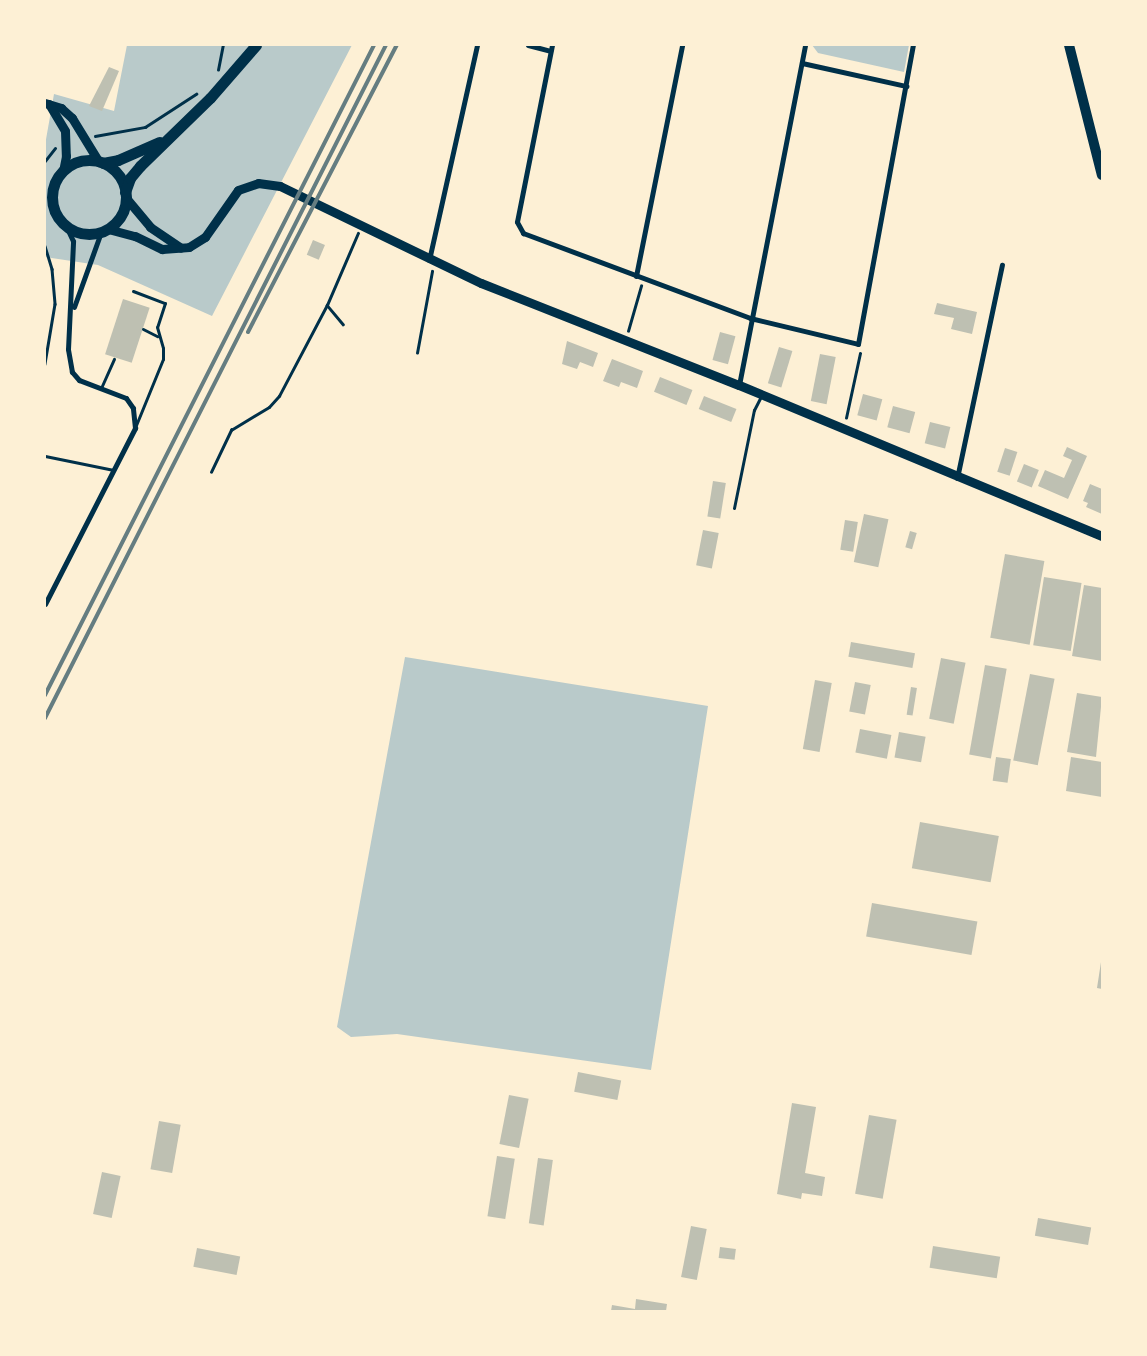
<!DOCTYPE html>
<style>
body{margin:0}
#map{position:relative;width:1147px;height:1356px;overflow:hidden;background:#fdf0d5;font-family:Georgia,serif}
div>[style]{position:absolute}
.green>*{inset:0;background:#b9caca}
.building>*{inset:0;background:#bec0b2;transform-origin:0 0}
.path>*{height:2.5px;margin:-1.25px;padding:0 1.25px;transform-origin:1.25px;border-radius:1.25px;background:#003049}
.service>*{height:3px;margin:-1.5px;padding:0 1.5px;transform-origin:1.5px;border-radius:1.5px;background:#003049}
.minor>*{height:5px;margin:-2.5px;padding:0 2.5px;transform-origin:2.5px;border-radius:2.5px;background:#003049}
.tertiary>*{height:9px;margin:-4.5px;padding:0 4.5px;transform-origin:4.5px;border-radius:4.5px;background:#003049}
.secondary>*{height:10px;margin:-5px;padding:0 5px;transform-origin:5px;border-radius:5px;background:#003049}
.primary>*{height:11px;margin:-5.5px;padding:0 5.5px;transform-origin:5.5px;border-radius:5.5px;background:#003049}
.primary>.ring{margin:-5.5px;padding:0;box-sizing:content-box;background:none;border:11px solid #003049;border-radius:50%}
.rail>*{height:4px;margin:-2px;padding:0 2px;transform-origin:2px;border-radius:2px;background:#657d81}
span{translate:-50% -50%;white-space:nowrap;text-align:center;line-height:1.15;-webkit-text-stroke:4px #fdf0d5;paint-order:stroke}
.frame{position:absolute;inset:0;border:46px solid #fdf0d5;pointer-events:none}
</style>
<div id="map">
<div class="green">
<i style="clip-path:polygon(127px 45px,352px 45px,212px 316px,98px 265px,45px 257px,45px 145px,54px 94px,114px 111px)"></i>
<i style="clip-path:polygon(812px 45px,909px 45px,904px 72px,818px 53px)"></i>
<i style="clip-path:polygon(405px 657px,708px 706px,651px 1070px,397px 1034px,351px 1037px,337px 1027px)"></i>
</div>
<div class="building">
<i style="clip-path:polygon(109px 67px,119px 71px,102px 111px,89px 106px)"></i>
<i style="left:313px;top:240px;width:13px;height:16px;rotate:23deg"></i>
<i style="left:123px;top:299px;width:28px;height:58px;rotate:18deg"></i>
<i style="clip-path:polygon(937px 303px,977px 312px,972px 334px,951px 329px,954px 318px,934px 314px)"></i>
<i style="left:720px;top:332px;width:16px;height:29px;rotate:15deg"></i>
<i style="clip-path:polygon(567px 341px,598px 353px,593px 367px,580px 362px,577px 369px,562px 364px)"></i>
<i style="left:779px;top:347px;width:14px;height:38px;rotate:17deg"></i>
<i style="left:820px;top:354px;width:16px;height:48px;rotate:11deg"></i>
<i style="clip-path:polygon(612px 359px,643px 371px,637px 388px,621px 382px,619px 387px,603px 381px)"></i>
<i style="left:660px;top:377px;width:35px;height:16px;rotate:22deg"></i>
<i style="left:863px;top:394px;width:20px;height:22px;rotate:15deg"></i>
<i style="left:704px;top:396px;width:35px;height:14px;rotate:22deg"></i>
<i style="left:893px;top:406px;width:23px;height:22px;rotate:15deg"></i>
<i style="left:930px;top:422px;width:21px;height:22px;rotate:14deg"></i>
<i style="clip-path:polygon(1067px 447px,1087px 456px,1068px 499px,1038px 486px,1045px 470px,1064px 478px,1072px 460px,1063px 456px)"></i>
<i style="left:1005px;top:448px;width:13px;height:25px;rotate:18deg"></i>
<i style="left:1024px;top:464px;width:16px;height:19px;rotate:22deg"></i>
<i style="left:713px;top:481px;width:13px;height:36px;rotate:9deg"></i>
<i style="clip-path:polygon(1090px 484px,1102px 489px,1102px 514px,1086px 507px,1088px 503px,1083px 501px)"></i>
<i style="left:864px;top:514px;width:25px;height:49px;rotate:12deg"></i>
<i style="left:845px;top:520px;width:13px;height:30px;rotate:9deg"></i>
<i style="left:703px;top:530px;width:16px;height:36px;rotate:11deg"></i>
<i style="left:910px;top:531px;width:7px;height:17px;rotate:16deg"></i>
<i style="left:1005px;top:554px;width:40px;height:85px;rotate:10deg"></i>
<i style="left:1044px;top:577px;width:38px;height:69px;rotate:9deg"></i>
<i style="clip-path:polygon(1084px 585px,1102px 588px,1102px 661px,1072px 656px)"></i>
<i style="left:851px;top:642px;width:65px;height:15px;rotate:10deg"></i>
<i style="left:941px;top:658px;width:25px;height:62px;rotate:11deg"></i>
<i style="left:985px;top:665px;width:22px;height:91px;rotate:10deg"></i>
<i style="left:1030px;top:674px;width:25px;height:88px;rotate:11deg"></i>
<i style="left:815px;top:680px;width:17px;height:70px;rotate:10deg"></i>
<i style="left:855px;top:682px;width:16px;height:30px;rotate:11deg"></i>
<i style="left:911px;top:687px;width:6px;height:28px;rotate:9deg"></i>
<i style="clip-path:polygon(1077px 693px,1102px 697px,1096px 757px,1067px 752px)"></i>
<i style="left:860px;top:729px;width:32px;height:24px;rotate:11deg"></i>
<i style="left:899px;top:732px;width:27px;height:26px;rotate:10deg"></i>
<i style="left:996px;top:757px;width:15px;height:24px;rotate:8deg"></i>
<i style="clip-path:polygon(1071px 757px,1102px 762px,1102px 797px,1066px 791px)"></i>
<i style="left:920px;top:822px;width:80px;height:47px;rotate:10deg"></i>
<i style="left:872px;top:903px;width:107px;height:34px;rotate:10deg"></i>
<i style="clip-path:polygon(1101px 962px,1102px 962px,1102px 989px,1097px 988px)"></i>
<i style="left:578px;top:1072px;width:44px;height:20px;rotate:11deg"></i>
<i style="left:509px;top:1095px;width:20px;height:50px;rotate:11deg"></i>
<i style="clip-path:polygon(792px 1103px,816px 1107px,805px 1173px,825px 1177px,822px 1196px,802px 1193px,801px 1199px,777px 1194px)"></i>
<i style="left:869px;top:1115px;width:28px;height:80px;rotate:10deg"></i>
<i style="left:159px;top:1121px;width:22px;height:49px;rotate:10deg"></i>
<i style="left:497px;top:1156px;width:18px;height:61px;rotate:9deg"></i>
<i style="left:538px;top:1158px;width:15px;height:66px;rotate:8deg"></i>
<i style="left:102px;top:1172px;width:19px;height:43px;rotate:12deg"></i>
<i style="left:1038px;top:1218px;width:54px;height:18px;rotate:10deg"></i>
<i style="left:691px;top:1226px;width:16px;height:52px;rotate:11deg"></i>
<i style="left:933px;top:1246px;width:68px;height:22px;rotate:9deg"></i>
<i style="left:720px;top:1247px;width:16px;height:11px;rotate:7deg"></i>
<i style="left:197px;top:1248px;width:44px;height:19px;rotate:11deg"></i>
<i style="clip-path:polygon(636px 1299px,667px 1304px,666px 1311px,611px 1311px,612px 1305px,635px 1309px)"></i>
</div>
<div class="path">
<i style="left:218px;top:70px;width:25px;rotate:-79deg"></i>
<i style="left:95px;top:136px;width:51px;rotate:-10.2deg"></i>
<i style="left:145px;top:127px;width:61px;rotate:-32.9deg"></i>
<i style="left:45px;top:161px;width:16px;rotate:-52deg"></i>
<i style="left:45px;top:246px;width:24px;rotate:73deg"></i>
<i style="left:52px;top:269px;width:35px;rotate:85deg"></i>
<i style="left:55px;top:304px;width:61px;rotate:99.5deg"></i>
<i style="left:327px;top:305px;width:25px;rotate:50deg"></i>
<i style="left:628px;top:331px;width:47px;rotate:-73.9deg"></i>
<i style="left:417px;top:353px;width:83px;rotate:-79.6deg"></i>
<i style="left:846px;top:418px;width:66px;rotate:-77.8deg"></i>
<i style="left:211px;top:472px;width:47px;rotate:-64.5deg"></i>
<i style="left:231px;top:430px;width:44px;rotate:-31.2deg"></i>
<i style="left:269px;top:407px;width:15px;rotate:-48deg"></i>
<i style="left:279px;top:396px;width:103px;rotate:-62.2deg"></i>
<i style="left:327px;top:305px;width:78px;rotate:-66.7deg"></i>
</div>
<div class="service">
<i style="left:133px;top:291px;width:34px;rotate:21deg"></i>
<i style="left:165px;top:303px;width:25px;rotate:108deg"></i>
<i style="left:157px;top:327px;width:22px;rotate:74deg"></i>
<i style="left:163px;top:348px;width:11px;rotate:90deg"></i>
<i style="left:163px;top:359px;width:71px;rotate:112.2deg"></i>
<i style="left:143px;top:329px;width:16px;rotate:27deg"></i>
<i style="left:101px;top:388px;width:32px;rotate:-66deg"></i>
<i style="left:45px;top:456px;width:70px;rotate:11.5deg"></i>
<i style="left:734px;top:508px;width:100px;rotate:-78.5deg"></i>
<i style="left:754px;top:410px;width:16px;rotate:-63deg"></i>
</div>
<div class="minor">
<i style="left:528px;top:45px;width:23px;rotate:15deg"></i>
<i style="left:552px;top:45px;width:180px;rotate:101.2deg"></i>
<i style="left:517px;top:222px;width:13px;rotate:61deg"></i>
<i style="left:523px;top:233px;width:242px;rotate:20.5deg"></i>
<i style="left:750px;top:318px;width:111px;rotate:13.5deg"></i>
<i style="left:858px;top:344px;width:304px;rotate:-79.6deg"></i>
<i style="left:802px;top:63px;width:107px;rotate:12.5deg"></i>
<i style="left:429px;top:260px;width:220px;rotate:-77.4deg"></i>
<i style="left:636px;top:276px;width:236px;rotate:-78.7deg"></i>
<i style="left:74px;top:307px;width:80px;rotate:-70.2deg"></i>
<i style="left:739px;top:385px;width:346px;rotate:-79deg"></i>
<i style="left:957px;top:478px;width:218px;rotate:-78.1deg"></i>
<i style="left:45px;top:604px;width:198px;rotate:-62.9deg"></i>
<i style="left:135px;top:428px;width:20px;rotate:-96deg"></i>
<i style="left:133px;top:408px;width:12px;rotate:-125deg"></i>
<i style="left:126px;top:398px;width:50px;rotate:-159deg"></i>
<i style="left:79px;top:380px;width:11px;rotate:-131deg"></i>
<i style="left:72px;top:372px;width:23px;rotate:-100deg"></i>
<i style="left:68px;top:349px;width:108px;rotate:-87.3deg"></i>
<i style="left:73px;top:241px;width:17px;rotate:-115deg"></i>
</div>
<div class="tertiary">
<i style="left:45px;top:103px;width:17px;rotate:17deg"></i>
<i style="left:61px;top:108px;width:15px;rotate:42deg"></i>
<i style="left:72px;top:118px;width:52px;rotate:58.5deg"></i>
<i style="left:49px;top:104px;width:31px;rotate:59deg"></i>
<i style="left:65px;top:131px;width:25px;rotate:88deg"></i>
<i style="left:66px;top:156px;width:15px;rotate:101deg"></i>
<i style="left:126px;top:198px;width:38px;rotate:50deg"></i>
<i style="left:150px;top:227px;width:37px;rotate:34deg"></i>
<i style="left:108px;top:229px;width:28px;rotate:15deg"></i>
<i style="left:135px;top:236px;width:30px;rotate:26deg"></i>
<i style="left:162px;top:249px;width:27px;rotate:-4deg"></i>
<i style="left:189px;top:247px;width:19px;rotate:-32deg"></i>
<i style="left:205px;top:237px;width:57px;rotate:-54.9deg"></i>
<i style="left:238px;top:190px;width:21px;rotate:-19deg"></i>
<i style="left:258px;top:183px;width:22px;rotate:8deg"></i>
<i style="left:280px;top:186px;width:223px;rotate:25.8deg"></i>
<i style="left:481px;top:283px;width:277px;rotate:21.6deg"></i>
<i style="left:739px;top:385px;width:393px;rotate:22.6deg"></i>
</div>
<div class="secondary">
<i style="left:1069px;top:45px;width:134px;rotate:75.8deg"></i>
</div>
<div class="primary">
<i class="ring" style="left:52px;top:160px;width:63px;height:63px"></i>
<i style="left:103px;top:163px;width:15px;rotate:-11deg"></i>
<i style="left:118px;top:160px;width:45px;rotate:-23.7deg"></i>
<i style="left:125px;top:192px;width:15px;rotate:-70deg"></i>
<i style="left:130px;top:178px;width:16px;rotate:-50deg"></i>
<i style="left:140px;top:166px;width:98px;rotate:-44.2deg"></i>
<i style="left:210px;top:98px;width:70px;rotate:-49deg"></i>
</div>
<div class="rail">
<i style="left:248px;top:332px;width:323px;rotate:-62.6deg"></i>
<i style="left:45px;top:695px;width:729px;rotate:-63.15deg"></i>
<i style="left:45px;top:718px;width:754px;rotate:-63.13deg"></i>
</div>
<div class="frame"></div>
</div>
